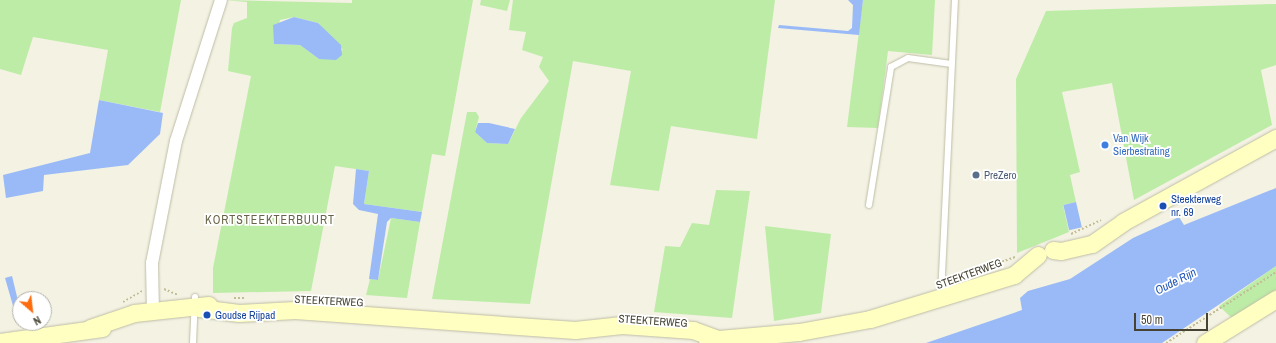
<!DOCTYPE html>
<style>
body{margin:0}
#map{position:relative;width:1276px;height:343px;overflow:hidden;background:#f3f2e3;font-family:"Archivo Narrow",sans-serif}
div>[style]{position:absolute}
.green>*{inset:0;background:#bdeca7}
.water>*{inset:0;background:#99baf6;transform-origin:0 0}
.path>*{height:2px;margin-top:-1px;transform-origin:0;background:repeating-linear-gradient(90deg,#c2bd95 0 2px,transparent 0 4px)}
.roads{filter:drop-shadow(0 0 1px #bfbda5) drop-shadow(0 0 1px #bfbda5)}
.lane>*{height:6px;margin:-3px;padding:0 3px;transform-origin:3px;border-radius:3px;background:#fff}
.street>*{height:12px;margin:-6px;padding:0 6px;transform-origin:6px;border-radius:6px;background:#fff}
.secondary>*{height:17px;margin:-8.5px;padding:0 8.5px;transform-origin:8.5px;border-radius:8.5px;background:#ffffc1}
.dots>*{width:11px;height:11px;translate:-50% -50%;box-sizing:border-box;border:2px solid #fff;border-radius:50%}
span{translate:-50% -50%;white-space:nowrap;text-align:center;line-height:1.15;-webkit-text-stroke:3.5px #fff;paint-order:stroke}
.shop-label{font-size:11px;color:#366cbe}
.left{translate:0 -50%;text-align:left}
.service-label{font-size:11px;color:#4e5e75}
.transit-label{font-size:11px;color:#164399}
.street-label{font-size:11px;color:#464333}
.neighbourhood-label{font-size:12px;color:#696449;letter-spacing:1px}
.water-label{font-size:12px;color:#2356ba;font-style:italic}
.north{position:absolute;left:12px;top:291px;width:40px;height:40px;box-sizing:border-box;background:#fff;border:1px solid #b5b4ad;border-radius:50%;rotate:152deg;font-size:11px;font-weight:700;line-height:16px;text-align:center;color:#464333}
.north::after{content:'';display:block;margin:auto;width:14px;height:18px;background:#ff6c0e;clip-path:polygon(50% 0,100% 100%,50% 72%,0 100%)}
.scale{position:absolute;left:1134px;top:313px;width:74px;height:18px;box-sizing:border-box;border:2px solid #464333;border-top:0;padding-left:5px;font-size:12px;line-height:14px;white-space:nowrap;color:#464333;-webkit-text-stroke:3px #fff;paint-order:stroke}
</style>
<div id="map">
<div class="green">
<i style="clip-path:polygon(0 0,181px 0,160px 112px,99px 100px,108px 50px,33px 37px,21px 75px,0 69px)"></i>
<i style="clip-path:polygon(evenodd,224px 0,352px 3px,352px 0,473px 0,445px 156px,432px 154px,422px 212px,364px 204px,369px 171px,335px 166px,311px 291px,213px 293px,213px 268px,251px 76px,228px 71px,232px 28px,234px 23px,247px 18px,247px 2px,224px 0,294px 17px,318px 23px,343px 50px,319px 59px,300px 45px,274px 44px,280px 20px,294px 17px)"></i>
<i style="clip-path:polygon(481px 0,510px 0,507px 11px,480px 5px)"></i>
<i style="clip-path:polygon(513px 0,775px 0,757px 139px,671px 126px,659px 191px,610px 185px,631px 71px,573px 61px,530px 304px,432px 299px,467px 112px,476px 112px,479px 117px,475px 132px,487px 143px,508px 144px,521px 118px,549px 81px,539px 67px,543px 57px,522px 50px,526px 32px,509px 30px)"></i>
<i style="clip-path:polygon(863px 0,935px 0,932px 55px,888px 51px,878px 128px,847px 127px)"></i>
<i style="clip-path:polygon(1276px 4px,1276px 65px,1261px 70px,1272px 125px,1134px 200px,1112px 83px,1062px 92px,1080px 172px,1070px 175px,1076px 202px,1063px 205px,1069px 232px,1017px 253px,1016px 79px,1046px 11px)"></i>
<i style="clip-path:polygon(716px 190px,750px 191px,732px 318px,654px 312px,665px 246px,680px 247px,692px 223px,709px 225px)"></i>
<i style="clip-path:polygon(391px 218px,420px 222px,407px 298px,366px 295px,370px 279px,378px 280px)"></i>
<i style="clip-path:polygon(765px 226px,831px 234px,821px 313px,774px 321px)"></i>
<i style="clip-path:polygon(1276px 266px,1276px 298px,1237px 323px,1219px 306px)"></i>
</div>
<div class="water">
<i style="clip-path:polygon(848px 0,863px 0,859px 35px,778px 28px,779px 25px,848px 31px,852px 28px,853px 5px)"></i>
<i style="clip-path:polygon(294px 17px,318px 23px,341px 45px,342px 55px,336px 60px,319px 59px,300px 45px,274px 44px,273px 25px)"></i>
<i style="clip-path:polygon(99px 100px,163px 113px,160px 134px,128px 165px,44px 175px,43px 191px,6px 198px,3px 175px,90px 153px)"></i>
<i style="clip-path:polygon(478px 123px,489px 123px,515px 129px,508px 144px,487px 143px,475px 132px)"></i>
<i style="clip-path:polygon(356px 169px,369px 171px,364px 204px,422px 212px,420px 222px,391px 218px,387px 222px,378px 280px,369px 279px,378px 214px,359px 210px,353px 204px)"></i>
<i style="clip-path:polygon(1276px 188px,1276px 266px,1162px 343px,926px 343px,1022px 310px,1020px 298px,1028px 291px,1070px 279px,1133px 238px,1179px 217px,1184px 225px)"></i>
<i style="left:1076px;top:202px;width:26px;height:13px;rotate:77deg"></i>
<i style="clip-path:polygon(12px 276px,20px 309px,18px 323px,5px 278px)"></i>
</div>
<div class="path">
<i style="left:1071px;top:234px;width:33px;rotate:-25deg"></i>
<i style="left:968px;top:274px;width:50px;rotate:-19.9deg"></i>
<i style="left:164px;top:289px;width:15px;rotate:23deg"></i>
<i style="left:234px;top:298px;width:12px"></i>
<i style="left:123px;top:302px;width:22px;rotate:-30deg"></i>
<i style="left:1166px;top:343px;width:131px;rotate:-32.8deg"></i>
</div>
<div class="roads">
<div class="lane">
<i style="left:869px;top:205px;width:140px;rotate:-80.9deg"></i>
<i style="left:891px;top:67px;width:19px;rotate:-28deg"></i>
<i style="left:908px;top:58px;width:44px;rotate:7.8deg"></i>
<i style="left:941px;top:296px;width:296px;rotate:-87.3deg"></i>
<i style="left:193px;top:343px;width:46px;rotate:-87.5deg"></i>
</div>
<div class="street">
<i style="left:153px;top:312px;width:49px;rotate:-91.2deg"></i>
<i style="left:152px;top:263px;width:124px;rotate:-78.9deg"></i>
<i style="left:176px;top:141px;width:148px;rotate:-72.3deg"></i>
</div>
<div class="secondary">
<i style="left:1053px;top:250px;width:8px;rotate:7deg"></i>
<i style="left:1061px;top:251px;width:32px;rotate:-13deg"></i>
<i style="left:1092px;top:244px;width:38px;rotate:-35deg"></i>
<i style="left:1123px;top:222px;width:175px;rotate:-28.8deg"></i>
<i style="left:199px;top:308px;width:40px;rotate:7.1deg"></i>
<i style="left:239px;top:313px;width:56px;rotate:-3.1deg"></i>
<i style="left:295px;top:310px;width:281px;rotate:4.1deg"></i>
<i style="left:575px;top:330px;width:47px;rotate:-6.1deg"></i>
<i style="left:622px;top:325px;width:71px;rotate:4deg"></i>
<i style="left:693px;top:330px;width:27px;rotate:20deg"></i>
<i style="left:90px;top:328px;width:46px;rotate:-18.8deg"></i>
<i style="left:134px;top:313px;width:75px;rotate:-6.1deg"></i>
<i style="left:707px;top:340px;width:92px;rotate:-5deg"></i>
<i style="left:799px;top:332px;width:72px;rotate:-10.4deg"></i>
<i style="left:870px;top:319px;width:151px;rotate:-17deg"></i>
<i style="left:1014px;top:275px;width:31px;rotate:-40deg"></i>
<i style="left:0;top:342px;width:103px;rotate:-7.8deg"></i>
<i style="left:1205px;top:343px;width:84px;rotate:-31.8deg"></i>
</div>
</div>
<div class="dots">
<i style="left:1105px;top:145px;background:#3f7fe0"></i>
<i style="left:976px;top:175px;background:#5c6f8a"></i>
<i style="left:1163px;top:206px;background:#1a4fb4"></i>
<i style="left:207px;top:315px;background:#1a4fb4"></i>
</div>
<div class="shop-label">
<span class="left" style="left:1113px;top:145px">Van Wijk<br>Sierbestrating</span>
</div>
<div class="service-label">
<span class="left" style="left:984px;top:175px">PreZero</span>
</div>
<div class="transit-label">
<span class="left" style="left:1171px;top:206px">Steekterweg<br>nr. 69</span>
<span class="left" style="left:215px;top:315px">Goudse Rijpad</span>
</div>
<div class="street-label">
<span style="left:969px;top:274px;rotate:-20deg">STEEKTERWEG</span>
<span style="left:329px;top:301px;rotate:3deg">STEEKTERWEG</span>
<span style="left:653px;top:321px;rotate:4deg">STEEKTERWEG</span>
</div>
<div class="neighbourhood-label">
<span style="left:270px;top:221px">KORTSTEEKTERBUURT</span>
</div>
<div class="water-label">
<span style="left:1176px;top:282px;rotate:-27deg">Oude Rijn</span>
</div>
<div class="north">N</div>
<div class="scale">50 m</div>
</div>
